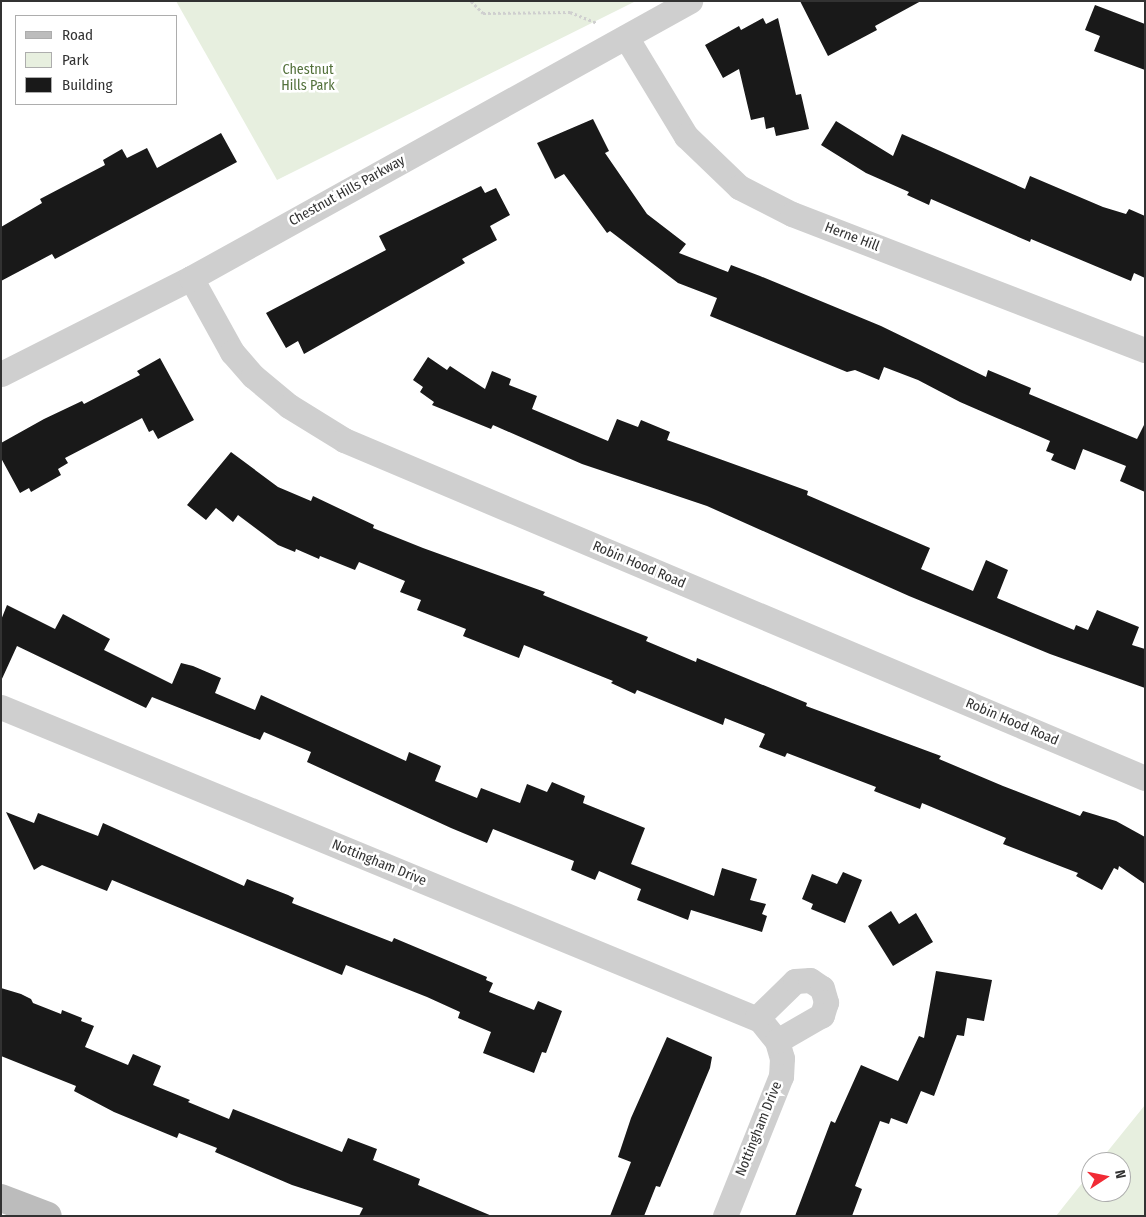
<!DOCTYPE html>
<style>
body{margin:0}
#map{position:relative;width:1146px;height:1217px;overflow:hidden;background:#fff;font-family:"Fira Sans Condensed",sans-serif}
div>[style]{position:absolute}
.green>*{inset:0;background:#e7efdf}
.building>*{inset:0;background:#191919}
.path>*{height:3px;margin-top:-1.5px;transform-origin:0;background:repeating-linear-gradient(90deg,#cfcfcf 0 2.5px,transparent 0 5px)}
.street>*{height:25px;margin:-12.5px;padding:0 12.5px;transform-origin:12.5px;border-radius:12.5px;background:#cfcfcf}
.secondary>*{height:28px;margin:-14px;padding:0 14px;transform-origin:14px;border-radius:14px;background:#bcbcbc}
span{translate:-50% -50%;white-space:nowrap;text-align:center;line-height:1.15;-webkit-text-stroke:5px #fff;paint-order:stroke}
.park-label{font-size:14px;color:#53713b}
.street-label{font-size:14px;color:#323232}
.frame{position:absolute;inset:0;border:2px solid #323232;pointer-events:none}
.legend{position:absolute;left:15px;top:15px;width:162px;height:90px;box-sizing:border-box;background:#fff;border:1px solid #adadad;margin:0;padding:6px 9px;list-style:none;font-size:15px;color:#323232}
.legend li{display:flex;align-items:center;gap:10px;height:25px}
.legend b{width:25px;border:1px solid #adadad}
.north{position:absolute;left:1081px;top:1152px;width:50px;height:50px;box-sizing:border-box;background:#fff;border:1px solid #adadad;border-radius:50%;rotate:79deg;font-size:14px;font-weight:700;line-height:20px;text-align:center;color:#323232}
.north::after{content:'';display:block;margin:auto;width:18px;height:22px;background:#f12b35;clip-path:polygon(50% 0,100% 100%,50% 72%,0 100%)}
</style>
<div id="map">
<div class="green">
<i style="clip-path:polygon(176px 1px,636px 1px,277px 180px)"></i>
<i style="clip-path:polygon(1145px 1105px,1145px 1216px,1056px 1216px,1091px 1172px,1091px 1192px,1121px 1192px,1121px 1162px,1099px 1162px)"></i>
</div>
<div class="building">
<i style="clip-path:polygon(800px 1px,921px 1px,875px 26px,877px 30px,828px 56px)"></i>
<i style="clip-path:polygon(1095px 5px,1145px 24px,1145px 70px,1094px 51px,1100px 36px,1085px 30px)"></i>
<i style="clip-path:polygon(763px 18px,766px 24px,778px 18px,796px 95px,801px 94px,809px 129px,776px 136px,774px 127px,766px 129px,764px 117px,751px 120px,739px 69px,723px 78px,705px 45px,739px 26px,741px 30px)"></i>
<i style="clip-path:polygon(593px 119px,609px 151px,605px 153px,647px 214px,686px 244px,679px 253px,728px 272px,731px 265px,760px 276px,881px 326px,986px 377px,988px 370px,1031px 388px,1029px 394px,1137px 439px,1145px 423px,1145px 492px,1120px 481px,1126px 466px,1083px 449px,1075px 470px,1051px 460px,1054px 454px,1046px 451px,1050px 441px,960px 402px,918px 380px,884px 367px,879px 380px,855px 370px,847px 372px,710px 316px,717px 298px,678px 283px,610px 231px,607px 233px,564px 174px,555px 179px,537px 143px)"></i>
<i style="clip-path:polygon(836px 121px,893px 156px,902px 134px,1025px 189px,1030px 176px,1103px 207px,1126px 214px,1129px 209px,1145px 216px,1145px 278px,1134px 273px,1131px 281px,1031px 239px,1030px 242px,931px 199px,929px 205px,907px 195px,909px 192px,866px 173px,821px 145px)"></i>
<i style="clip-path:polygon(221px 133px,237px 162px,55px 259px,52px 254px,1px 281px,1px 227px,42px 203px,40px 199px,105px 165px,103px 160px,122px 149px,127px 158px,147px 148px,157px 168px)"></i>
<i style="clip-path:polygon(481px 186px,485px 193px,496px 188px,510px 215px,490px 226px,497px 240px,462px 259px,465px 263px,304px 354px,298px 341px,286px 348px,266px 313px,386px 250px,379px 236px)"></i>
<i style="clip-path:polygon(428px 357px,447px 370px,450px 366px,485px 389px,492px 371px,511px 379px,509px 385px,537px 396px,532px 409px,608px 441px,617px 419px,638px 427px,641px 420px,670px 432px,667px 440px,808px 491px,807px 495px,930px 548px,921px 569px,973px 591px,986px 560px,1008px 570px,997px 598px,1074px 630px,1076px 625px,1088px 630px,1097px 610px,1139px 627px,1132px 645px,1145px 649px,1145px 688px,1050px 654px,909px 596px,707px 506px,582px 464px,493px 425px,491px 429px,432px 405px,434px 402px,420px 392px,423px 387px,413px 380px)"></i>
<i style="clip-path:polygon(160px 358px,194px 420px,158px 439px,153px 430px,149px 432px,142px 418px,65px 458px,68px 463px,58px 469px,61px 475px,31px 492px,29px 488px,20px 493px,1px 458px,1px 443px,44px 419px,82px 401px,84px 404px,140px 375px,137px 371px)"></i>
<i style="clip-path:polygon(231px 452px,278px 487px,311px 501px,313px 496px,374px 525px,373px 528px,423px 548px,545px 592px,543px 595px,648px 637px,646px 641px,696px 662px,697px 658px,807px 703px,806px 706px,941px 756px,939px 759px,1003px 786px,1080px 816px,1083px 811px,1116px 821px,1145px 837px,1145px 884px,1119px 866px,1118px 870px,1114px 868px,1102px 890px,1076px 876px,1078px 873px,1003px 844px,1006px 838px,922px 803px,920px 809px,874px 791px,876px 787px,787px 753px,785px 757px,759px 747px,765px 734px,725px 718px,723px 725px,637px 690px,635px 694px,611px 683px,613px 681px,524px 645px,519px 658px,463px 636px,466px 629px,417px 610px,421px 600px,400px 592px,405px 581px,359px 562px,355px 570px,320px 556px,319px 559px,296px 549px,295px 552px,278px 545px,238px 515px,233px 522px,216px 508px,206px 520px,187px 505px)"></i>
<i style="clip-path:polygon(7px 605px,55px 629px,63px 614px,110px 639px,104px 650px,172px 684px,181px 663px,193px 666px,221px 678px,215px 693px,255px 710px,261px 695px,406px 761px,409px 752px,441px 766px,435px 781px,477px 798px,481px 788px,520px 803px,527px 784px,547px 792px,552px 782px,585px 796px,583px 803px,645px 828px,631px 864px,714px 896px,722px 868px,757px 879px,750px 900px,766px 904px,762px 914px,767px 916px,762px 932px,691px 910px,688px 920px,637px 900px,641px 889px,599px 871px,595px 880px,571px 870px,574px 861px,493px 829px,487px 843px,451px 828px,307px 762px,311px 752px,264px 732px,260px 740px,152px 697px,146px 708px,17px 646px,1px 681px,1px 620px)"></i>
<i style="clip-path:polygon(6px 812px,34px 823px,38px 813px,98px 836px,103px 823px,244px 886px,247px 879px,288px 895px,294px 898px,292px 903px,392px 942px,394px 938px,487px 977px,486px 980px,493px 983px,489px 992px,534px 1010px,538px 1001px,562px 1011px,546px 1053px,542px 1052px,534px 1073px,483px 1053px,491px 1032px,458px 1018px,460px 1012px,427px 997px,346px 965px,342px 975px,112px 880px,107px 891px,42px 865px,34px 870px)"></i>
<i style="clip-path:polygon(843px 872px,862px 880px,845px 923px,811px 909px,813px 904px,802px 899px,812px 874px,837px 884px)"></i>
<i style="clip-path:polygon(891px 911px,899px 924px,916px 913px,933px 942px,893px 966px,868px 926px)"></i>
<i style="clip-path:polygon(936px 971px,992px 980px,984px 1021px,967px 1018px,964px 1036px,957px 1035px,934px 1096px,921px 1091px,907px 1124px,891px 1118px,889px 1124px,880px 1121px,855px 1186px,862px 1189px,852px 1216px,795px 1216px,831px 1121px,835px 1123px,861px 1065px,898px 1081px,919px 1036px,924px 1038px)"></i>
<i style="clip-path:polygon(1px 988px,21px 994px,31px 999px,33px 1003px,61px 1014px,62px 1010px,82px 1018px,81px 1021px,94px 1026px,85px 1047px,128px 1065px,133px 1054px,161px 1066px,153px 1085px,190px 1100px,188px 1102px,229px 1119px,233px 1109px,342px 1152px,348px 1138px,377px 1149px,373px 1160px,420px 1179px,418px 1185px,492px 1216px,359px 1216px,363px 1208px,292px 1185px,215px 1152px,217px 1148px,179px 1133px,177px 1138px,114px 1112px,74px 1091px,76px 1086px,1px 1056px)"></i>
<i style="clip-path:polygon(667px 1037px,712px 1057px,710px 1068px,660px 1187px,656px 1186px,644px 1216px,610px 1216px,631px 1162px,618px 1157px,631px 1118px)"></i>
</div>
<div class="path">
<i style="left:471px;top:1px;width:17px;rotate:45deg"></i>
<i style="left:483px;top:13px;width:87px;rotate:-0.7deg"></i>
<i style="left:570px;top:12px;width:29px;rotate:22deg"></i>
</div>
<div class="street">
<i style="left:626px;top:37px;width:116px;rotate:58.8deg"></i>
<i style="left:686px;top:136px;width:74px;rotate:43.9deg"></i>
<i style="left:739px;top:187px;width:59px;rotate:27deg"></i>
<i style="left:792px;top:214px;width:378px;rotate:21.1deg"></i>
<i style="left:191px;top:278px;width:85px;rotate:61deg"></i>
<i style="left:232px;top:352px;width:32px;rotate:49deg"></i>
<i style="left:253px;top:376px;width:47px;rotate:39.8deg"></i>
<i style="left:289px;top:406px;width:65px;rotate:31.7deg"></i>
<i style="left:344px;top:440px;width:869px;rotate:22.88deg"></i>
<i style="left:1px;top:374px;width:213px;rotate:-26.8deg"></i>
<i style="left:191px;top:278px;width:571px;rotate:-29.04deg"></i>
<i style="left:1px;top:707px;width:821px;rotate:22.41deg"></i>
<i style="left:760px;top:1020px;width:27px;rotate:51deg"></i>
<i style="left:777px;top:1041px;width:18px;rotate:74deg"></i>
<i style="left:782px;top:1058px;width:18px;rotate:93deg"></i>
<i style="left:781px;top:1076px;width:151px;rotate:111.8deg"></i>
<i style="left:757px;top:1018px;width:53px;rotate:-44.2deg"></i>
<i style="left:795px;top:981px;width:15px;rotate:-4deg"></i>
<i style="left:810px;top:980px;width:14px;rotate:34deg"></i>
<i style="left:822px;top:988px;width:15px;rotate:74deg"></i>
<i style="left:826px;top:1002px;width:14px;rotate:107deg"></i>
<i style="left:822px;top:1015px;width:52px;rotate:150deg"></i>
</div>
<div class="secondary">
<i style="left:1px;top:1198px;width:50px;rotate:21deg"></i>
</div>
<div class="park-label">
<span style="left:308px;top:78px">Chestnut<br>Hills Park</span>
</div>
<div class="street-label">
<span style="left:347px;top:191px;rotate:-29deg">Chestnut Hills Parkway</span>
<span style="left:852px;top:237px;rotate:21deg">Herne Hill</span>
<span style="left:639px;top:565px;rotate:23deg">Robin Hood Road</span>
<span style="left:1012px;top:722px;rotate:23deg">Robin Hood Road</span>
<span style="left:379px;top:863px;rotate:22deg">Nottingham Drive</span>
<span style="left:759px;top:1129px;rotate:-68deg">Nottingham Drive</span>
</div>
<div class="frame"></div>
<ul class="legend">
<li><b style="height:6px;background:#bcbcbc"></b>Road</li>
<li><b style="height:14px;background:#e7efdf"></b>Park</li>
<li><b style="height:14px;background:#191919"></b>Building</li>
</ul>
<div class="north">N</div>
</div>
